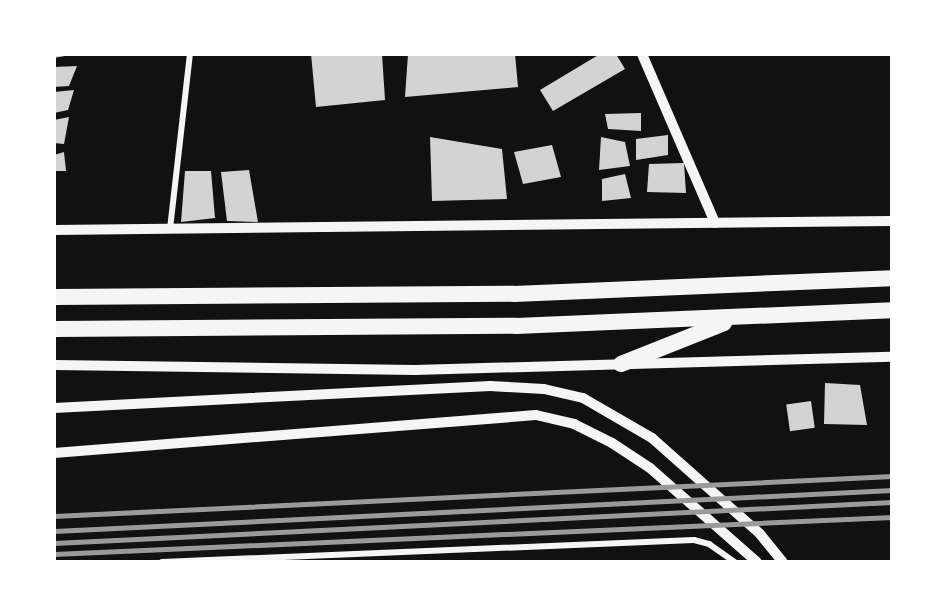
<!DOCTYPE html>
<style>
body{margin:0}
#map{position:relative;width:946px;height:616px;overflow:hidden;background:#111;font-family:"Varela Round",sans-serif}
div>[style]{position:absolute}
.building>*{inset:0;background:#d3d3d3;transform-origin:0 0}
.minor>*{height:6px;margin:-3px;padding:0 3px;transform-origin:3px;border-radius:3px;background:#f5f5f5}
.tertiary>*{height:10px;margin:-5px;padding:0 5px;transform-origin:5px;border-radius:5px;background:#f5f5f5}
.trunk>*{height:16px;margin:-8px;padding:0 8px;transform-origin:8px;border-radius:8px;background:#f5f5f5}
.rail>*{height:4.5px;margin:-2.25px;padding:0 2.25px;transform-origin:2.25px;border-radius:2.25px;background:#9a9a9a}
span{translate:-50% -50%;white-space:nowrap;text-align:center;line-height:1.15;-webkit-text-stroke:6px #fff;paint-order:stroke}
.frame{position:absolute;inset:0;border:56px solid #fff;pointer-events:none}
</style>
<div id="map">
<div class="building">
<i style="clip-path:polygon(54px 54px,76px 54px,54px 58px)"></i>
<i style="clip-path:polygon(311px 54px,382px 54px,385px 100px,316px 107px)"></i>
<i style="clip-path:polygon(408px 54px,515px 54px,518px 87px,405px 97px)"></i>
<i style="clip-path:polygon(600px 54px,616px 54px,625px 69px,553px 111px,540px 90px)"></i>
<i style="clip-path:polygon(77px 66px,69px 86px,54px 87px,54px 67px)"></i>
<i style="clip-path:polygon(74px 90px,68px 110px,54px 113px,54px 92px)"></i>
<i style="clip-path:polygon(641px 113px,641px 131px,608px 129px,605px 114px)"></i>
<i style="clip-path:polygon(69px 117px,64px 144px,54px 143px,54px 120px)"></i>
<i style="clip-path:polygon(668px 135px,668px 155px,636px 160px,636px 139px)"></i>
<i style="clip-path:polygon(430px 137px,502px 149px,507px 199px,432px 201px)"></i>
<i style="clip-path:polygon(601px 137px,625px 142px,630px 166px,599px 170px)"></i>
<i style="clip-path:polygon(552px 145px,561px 177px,523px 184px,514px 152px)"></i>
<i style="clip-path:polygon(64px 152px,66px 171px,54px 171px,54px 155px)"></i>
<i style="clip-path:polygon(684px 163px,686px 193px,647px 192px,649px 164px)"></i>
<i style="clip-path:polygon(249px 170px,258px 222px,227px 221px,221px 172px)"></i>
<i style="clip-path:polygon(185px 171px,211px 171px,215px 218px,181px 222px)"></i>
<i style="clip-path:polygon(625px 174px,631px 198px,602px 201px,602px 179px)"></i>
<i style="clip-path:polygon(825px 383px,860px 385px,867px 425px,824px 424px)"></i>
<i style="left:811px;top:401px;width:27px;height:25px;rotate:82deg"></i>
</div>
<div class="minor">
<i style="left:170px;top:229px;width:176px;rotate:-83.5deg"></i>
<i style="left:162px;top:562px;width:532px;rotate:-2.37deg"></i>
<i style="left:694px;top:540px;width:16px;rotate:15deg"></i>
<i style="left:709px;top:544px;width:32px;rotate:35deg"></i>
</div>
<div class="tertiary">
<i style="left:642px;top:54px;width:184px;rotate:66.6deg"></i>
<i style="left:54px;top:230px;width:838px;rotate:-0.62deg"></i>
<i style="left:54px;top:365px;width:361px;rotate:0.8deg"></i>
<i style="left:415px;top:370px;width:477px;rotate:-1.6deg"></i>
<i style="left:54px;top:408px;width:437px;rotate:-2.9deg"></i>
<i style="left:490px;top:386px;width:54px;rotate:3.2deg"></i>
<i style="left:544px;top:389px;width:40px;rotate:13deg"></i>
<i style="left:583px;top:398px;width:80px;rotate:30.1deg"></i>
<i style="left:652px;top:438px;width:144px;rotate:41.6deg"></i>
<i style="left:760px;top:534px;width:36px;rotate:51deg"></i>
<i style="left:54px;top:453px;width:483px;rotate:-4.5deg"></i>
<i style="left:536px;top:415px;width:39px;rotate:13deg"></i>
<i style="left:574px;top:424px;width:42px;rotate:26.6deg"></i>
<i style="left:612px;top:443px;width:45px;rotate:33.3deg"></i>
<i style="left:650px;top:468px;width:142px;rotate:41.3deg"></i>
</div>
<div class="trunk">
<i style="left:54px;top:297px;width:460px;rotate:-0.4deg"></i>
<i style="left:514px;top:294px;width:378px;rotate:-2.4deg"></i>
<i style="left:54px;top:329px;width:462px;rotate:-0.4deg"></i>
<i style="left:516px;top:326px;width:376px;rotate:-2.4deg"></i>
<i style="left:621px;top:364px;width:111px;rotate:-21.7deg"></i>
</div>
<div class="rail">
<i style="left:54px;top:516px;width:839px;rotate:-2.73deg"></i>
<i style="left:54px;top:531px;width:839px;rotate:-2.8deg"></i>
<i style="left:54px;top:543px;width:839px;rotate:-2.8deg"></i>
<i style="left:54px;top:554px;width:839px;rotate:-2.53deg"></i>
</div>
<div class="frame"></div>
</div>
